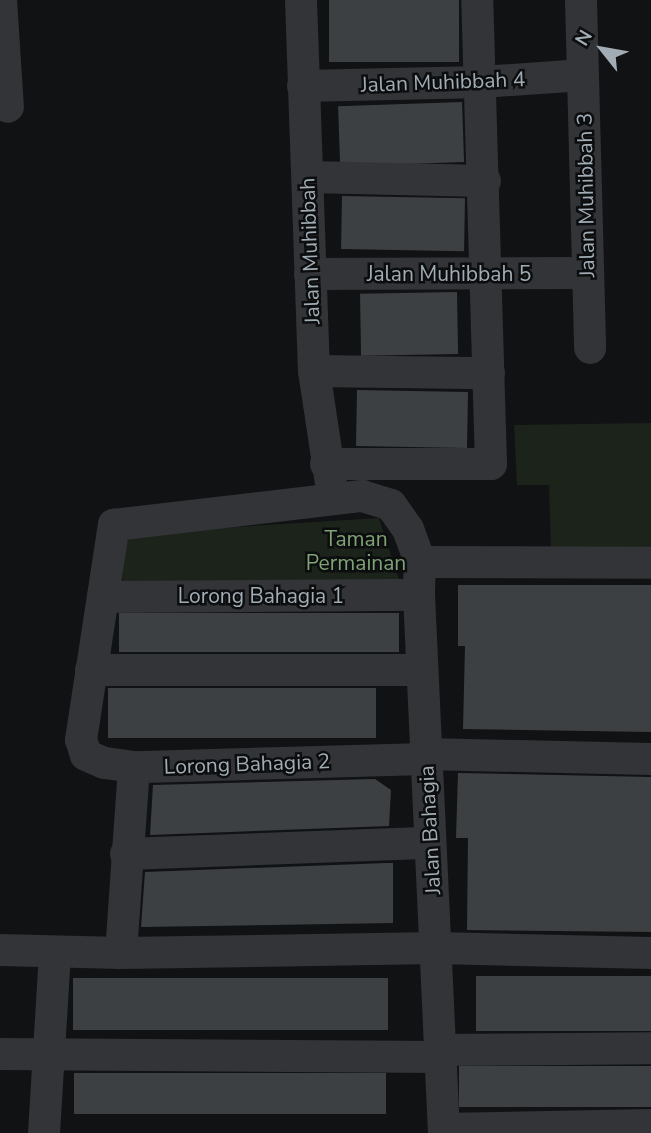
<!DOCTYPE html>
<style>
body{margin:0}
#map{position:relative;width:651px;height:1133px;overflow:hidden;background:#111213;font-family:"Nunito Sans",sans-serif}
div>[style]{position:absolute}
.green>*{inset:0;background:#1c231b}
.building>*{inset:0;background:#3d4043;transform-origin:0 0}
.minor>*{height:32px;margin:-16px;padding:0 16px;transform-origin:16px;border-radius:16px;background:#323438}
span{translate:-50% -50%;white-space:nowrap;text-align:center;line-height:1.15;-webkit-text-stroke:5px #0c0d0e;paint-order:stroke}
.street-label{font-size:21px;color:#a1acb5}
.park-label{font-size:21px;color:#7fa276}
.north{position:absolute;left:567px;top:14px;width:70px;height:70px;-webkit-text-stroke:5px #0c0d0e;paint-order:stroke;rotate:301deg;font-size:19px;font-weight:700;line-height:28px;text-align:center;color:#a1acb5}
.north::after{content:'';display:block;margin:auto;width:24px;height:32px;background:#a1acb5;clip-path:polygon(50% 0,100% 100%,50% 72%,0 100%)}
</style>
<div id="map">
<div class="green">
<i style="clip-path:polygon(651px 423px,651px 550px,551px 553px,549px 485px,517px 485px,514px 425px)"></i>
<i style="clip-path:polygon(379px 518px,400px 583px,122px 587px,125px 534px)"></i>
</div>
<div class="building">
<i style="left:329px;top:0;width:130px;height:62px"></i>
<i style="left:462px;top:102px;width:60px;height:124px;rotate:88deg"></i>
<i style="left:342px;top:196px;width:123px;height:53px;rotate:1deg"></i>
<i style="left:457px;top:292px;width:62px;height:97px;rotate:89deg"></i>
<i style="left:357px;top:390px;width:111px;height:56px;rotate:1deg"></i>
<i style="clip-path:polygon(458px 585px,651px 585px,651px 732px,463px 729px,465px 646px,458px 646px)"></i>
<i style="left:399px;top:613px;width:39px;height:280px;rotate:90deg"></i>
<i style="left:108px;top:688px;width:268px;height:50px"></i>
<i style="clip-path:polygon(458px 773px,651px 777px,651px 932px,467px 930px,468px 838px,456px 838px)"></i>
<i style="clip-path:polygon(375px 779px,391px 790px,389px 826px,150px 835px,153px 785px)"></i>
<i style="clip-path:polygon(387px 863px,393px 863px,393px 923px,141px 927px,145px 872px)"></i>
<i style="left:476px;top:976px;width:175px;height:55px"></i>
<i style="left:73px;top:978px;width:315px;height:52px"></i>
<i style="left:651px;top:1066px;width:41px;height:192px;rotate:90deg"></i>
<i style="left:74px;top:1073px;width:312px;height:41px"></i>
</div>
<div class="minor">
<i style="left:1px;top:0;width:107px;rotate:86.3deg"></i>
<i style="left:301px;top:0;width:371px;rotate:88deg"></i>
<i style="left:314px;top:371px;width:114px;rotate:81.4deg"></i>
<i style="left:581px;top:0;width:348px;rotate:88.5deg"></i>
<i style="left:303px;top:86px;width:179px;rotate:-1.3deg"></i>
<i style="left:482px;top:82px;width:101px;rotate:-4deg"></i>
<i style="left:308px;top:177px;width:177px;rotate:1.3deg"></i>
<i style="left:310px;top:274px;width:277px;rotate:-0.2deg"></i>
<i style="left:314px;top:371px;width:175px;rotate:0.7deg"></i>
<i style="left:326px;top:464px;width:165px"></i>
<i style="left:491px;top:464px;width:464px;rotate:-91.7deg"></i>
<i style="left:420px;top:562px;width:231px;rotate:0.2deg"></i>
<i style="left:103px;top:597px;width:316px;rotate:-0.4deg"></i>
<i style="left:91px;top:670px;width:331px"></i>
<i style="left:426px;top:754px;width:225px;rotate:1.3deg"></i>
<i style="left:426px;top:759px;width:292px;rotate:178.4deg"></i>
<i style="left:134px;top:767px;width:30px;rotate:-172deg"></i>
<i style="left:104px;top:763px;width:20px;rotate:-156deg"></i>
<i style="left:86px;top:755px;width:16px;rotate:-108deg"></i>
<i style="left:81px;top:740px;width:218px;rotate:-81.3deg"></i>
<i style="left:114px;top:525px;width:250px;rotate:-6.7deg"></i>
<i style="left:362px;top:496px;width:30px;rotate:17deg"></i>
<i style="left:391px;top:505px;width:29px;rotate:55deg"></i>
<i style="left:408px;top:529px;width:35px;rotate:70deg"></i>
<i style="left:420px;top:562px;width:33px;rotate:92deg"></i>
<i style="left:419px;top:595px;width:539px;rotate:87.34deg"></i>
<i style="left:126px;top:854px;width:304px;rotate:-2.1deg"></i>
<i style="left:0;top:950px;width:121px;rotate:1.4deg"></i>
<i style="left:121px;top:953px;width:314px;rotate:-0.9deg"></i>
<i style="left:435px;top:948px;width:216px;rotate:1.3deg"></i>
<i style="left:121px;top:953px;width:186px;rotate:-86deg"></i>
<i style="left:440px;top:1050px;width:211px;rotate:-0.5deg"></i>
<i style="left:0;top:1054px;width:440px;rotate:0.4deg"></i>
<i style="left:444px;top:1129px;width:207px;rotate:-1.1deg"></i>
<i style="left:44px;top:1133px;width:180px;rotate:-86.5deg"></i>
</div>
<div class="street-label">
<span style="left:443px;top:82px;rotate:-2deg">Jalan Muhibbah 4</span>
<span style="left:586px;top:195px;rotate:-91deg">Jalan Muhibbah 3</span>
<span style="left:310px;top:251px;rotate:-92deg">Jalan Muhibbah</span>
<span style="left:449px;top:274px">Jalan Muhibbah 5</span>
<span style="left:261px;top:596px">Lorong Bahagia 1</span>
<span style="left:247px;top:764px;rotate:-2deg">Lorong Bahagia 2</span>
<span style="left:430px;top:830px;rotate:-93deg">Jalan Bahagia</span>
</div>
<div class="park-label">
<span style="left:356px;top:551px">Taman<br>Permainan</span>
</div>
<div class="north">N</div>
</div>
